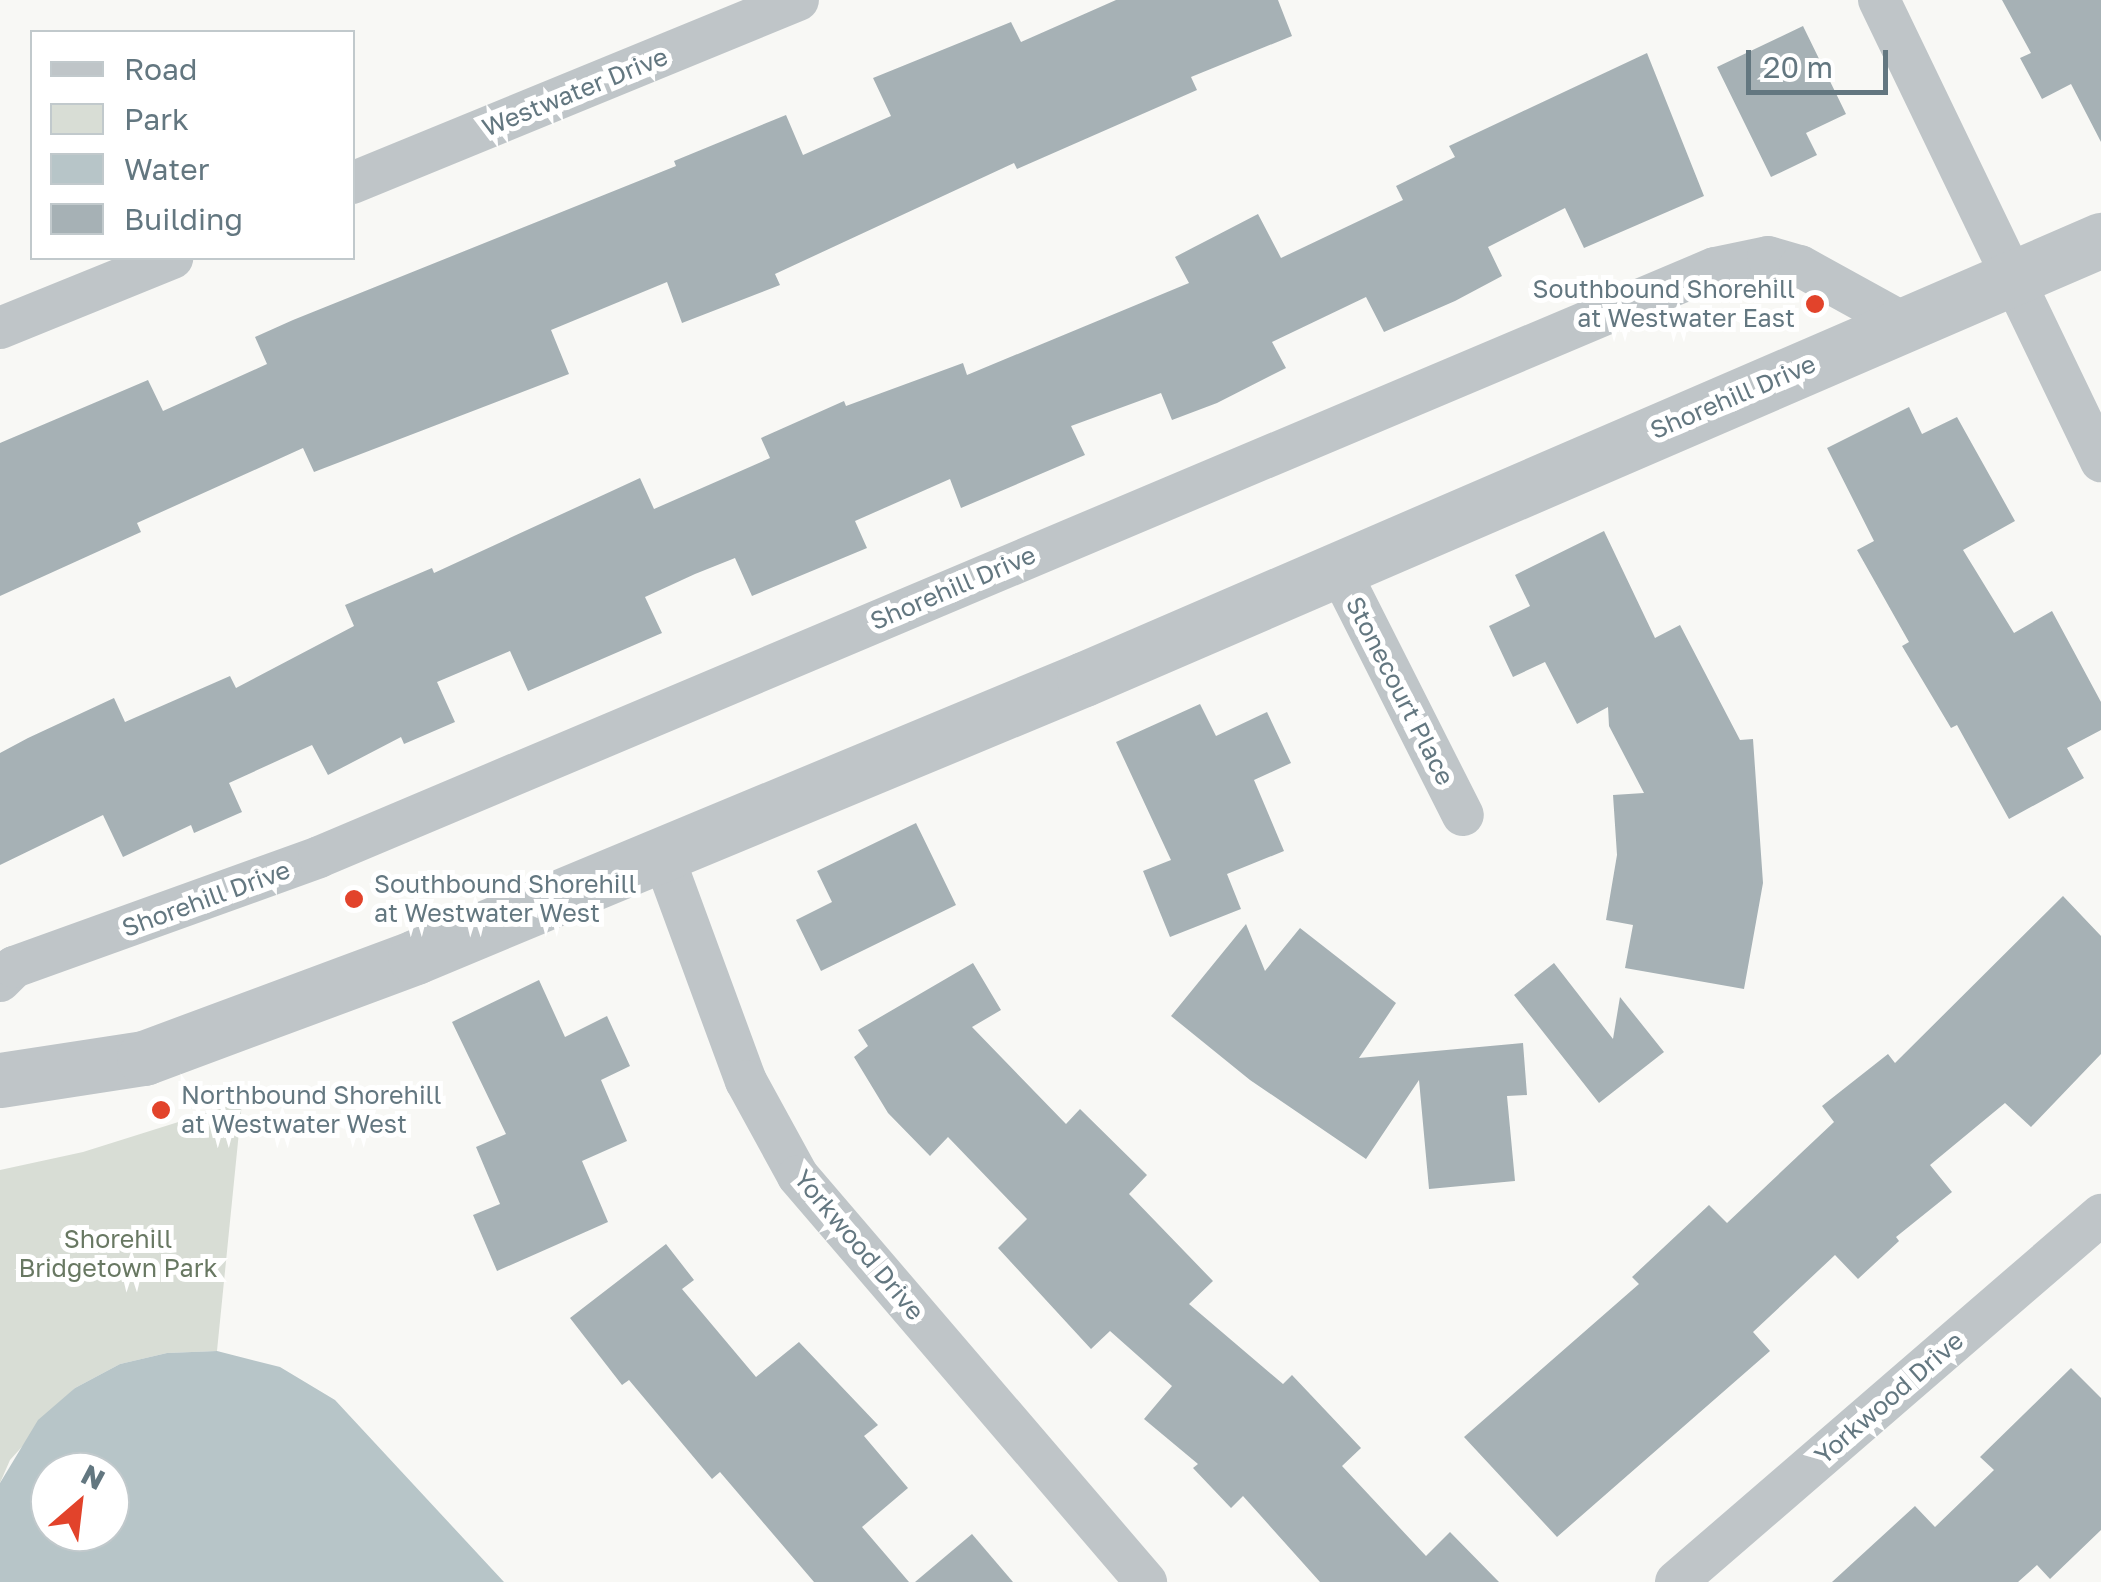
<!DOCTYPE html>
<style>
body{margin:0}
#map{position:relative;width:2101px;height:1582px;overflow:hidden;background:#f8f8f5;font-family:"Golos Text",sans-serif}
div>[style]{position:absolute}
.green>*{inset:0;background:#d8ddd5}
.water>*{inset:0;background:#b7c5c8}
.building>*{inset:0;background:#a6b1b5}
.minor>*{height:42px;margin:-21px;padding:0 21px;transform-origin:21px;border-radius:21px;background:#bfc5c8}
.tertiary>*{height:55px;margin:-27.5px;padding:0 27.5px;transform-origin:27.5px;border-radius:27.5px;background:#bfc5c8}
.dots>*{width:28px;height:28px;translate:-50% -50%;box-sizing:border-box;border:5px solid #fff;border-radius:50%}
span{translate:-50% -50%;white-space:nowrap;text-align:center;line-height:1.15;-webkit-text-stroke:10px #fff;paint-order:stroke}
.street-label{font-size:25px;color:#637780}
.poi-label{font-size:25px;color:#637780}
.right{translate:-100% -50%;text-align:right}
.left{translate:0 -50%;text-align:left}
.park-label{font-size:25px;color:#687862}
.legend{position:absolute;left:30px;top:30px;width:325px;height:230px;box-sizing:border-box;background:#fff;border:2px solid #c1c9cc;margin:0;padding:12px 18px;list-style:none;font-size:30px;color:#637780}
.legend li{display:flex;align-items:center;gap:20px;height:50px}
.legend b{width:50px;border:2px solid #c1c9cc}
.north{position:absolute;left:30px;top:1452px;width:100px;height:100px;box-sizing:border-box;background:#fff;border:2px solid #c1c9cc;border-radius:50%;rotate:28deg;font-size:28px;font-weight:700;line-height:40px;text-align:center;color:#637780}
.north::after{content:'';display:block;margin:auto;width:35px;height:45px;background:#e2432b;clip-path:polygon(50% 0,100% 100%,50% 72%,0 100%)}
.scale{position:absolute;left:1746px;top:50px;width:142px;height:45px;box-sizing:border-box;border:5px solid #637780;border-top:0;padding-left:12px;font-size:30px;line-height:35px;white-space:nowrap;color:#637780;-webkit-text-stroke:8px #fff;paint-order:stroke}
</style>
<div id="map">
<div class="green">
<i style="clip-path:polygon(242px 1102px,217px 1351px,167px 1353px,120px 1364px,75px 1388px,10px 1460px,0 1483px,0 1170px,83px 1152px)"></i>
</div>
<div class="water">
<i style="clip-path:polygon(evenodd,217px 1351px,280px 1367px,335px 1400px,504px 1582px,0 1582px,0 1483px,38px 1420px,75px 1388px,120px 1364px,167px 1353px,217px 1351px,50px 1472px,110px 1472px,110px 1532px,50px 1532px,50px 1472px)"></i>
</div>
<div class="building">
<i style="clip-path:polygon(1116px 0,1278px 0,1292px 36px,1191px 77px,1197px 90px,1017px 169px,1014px 163px,775px 274px,780px 285px,682px 323px,667px 282px,551px 330px,569px 374px,314px 472px,303px 448px,137px 523px,141px 532px,0 596px,0 443px,148px 380px,163px 411px,267px 364px,255px 337px,293px 320px,676px 166px,674px 161px,786px 115px,803px 155px,891px 116px,873px 78px,1011px 22px,1021px 42px)"></i>
<i style="clip-path:polygon(2002px 0,2101px 0,2101px 142px,2071px 84px,2042px 99px,2020px 58px,2031px 53px)"></i>
<i style="clip-path:polygon(1803px 26px,1846px 114px,1806px 133px,1817px 155px,1771px 177px,1717px 67px)"></i>
<i style="clip-path:polygon(1647px 53px,1704px 196px,1584px 248px,1565px 208px,1488px 247px,1502px 276px,1455px 301px,1384px 332px,1366px 297px,1272px 342px,1286px 368px,1217px 403px,1172px 420px,1161px 393px,1071px 426px,1085px 455px,961px 508px,950px 479px,855px 521px,867px 548px,752px 596px,735px 558px,695px 574px,645px 597px,662px 633px,528px 691px,510px 651px,437px 682px,455px 722px,404px 744px,401px 737px,328px 775px,312px 745px,229px 783px,242px 812px,194px 833px,191px 825px,123px 857px,103px 815px,0 865px,0 753px,28px 738px,114px 698px,125px 722px,230px 676px,236px 688px,354px 626px,345px 605px,432px 568px,434px 573px,640px 478px,654px 509px,770px 458px,761px 438px,844px 401px,846px 406px,963px 363px,967px 375px,1189px 283px,1175px 257px,1258px 214px,1281px 258px,1403px 200px,1396px 186px,1455px 157px,1449px 146px)"></i>
<i style="clip-path:polygon(1909px 407px,1922px 434px,1957px 417px,2015px 521px,1963px 550px,2014px 633px,2052px 611px,2101px 702px,2101px 730px,2067px 748px,2084px 778px,2009px 819px,1957px 725px,1951px 728px,1902px 646px,1909px 642px,1857px 550px,1874px 541px,1827px 448px)"></i>
<i style="clip-path:polygon(1604px 531px,1655px 638px,1680px 625px,1740px 740px,1753px 739px,1763px 883px,1744px 989px,1625px 968px,1633px 925px,1606px 920px,1617px 855px,1613px 795px,1644px 793px,1609px 726px,1608px 707px,1577px 724px,1545px 662px,1513px 677px,1489px 626px,1530px 606px,1515px 575px)"></i>
<i style="clip-path:polygon(1200px 704px,1216px 736px,1267px 712px,1291px 763px,1254px 780px,1284px 851px,1227px 874px,1241px 909px,1170px 937px,1143px 871px,1171px 860px,1116px 742px)"></i>
<i style="clip-path:polygon(916px 823px,956px 905px,821px 971px,796px 920px,832px 902px,817px 871px)"></i>
<i style="clip-path:polygon(2063px 896px,2101px 936px,2101px 1054px,2031px 1127px,2005px 1103px,1930px 1165px,1952px 1192px,1896px 1237px,1899px 1241px,1858px 1279px,1835px 1255px,1753px 1332px,1770px 1351px,1557px 1537px,1464px 1437px,1639px 1284px,1632px 1277px,1709px 1205px,1727px 1223px,1834px 1122px,1822px 1106px,1888px 1054px,1895px 1063px)"></i>
<i style="clip-path:polygon(1246px 924px,1265px 971px,1300px 928px,1396px 1003px,1359px 1058px,1523px 1043px,1527px 1095px,1507px 1096px,1515px 1181px,1429px 1189px,1419px 1080px,1366px 1159px,1250px 1080px,1171px 1016px)"></i>
<i style="clip-path:polygon(973px 963px,1001px 1010px,972px 1027px,1066px 1124px,1080px 1109px,1147px 1175px,1129px 1194px,1213px 1281px,1189px 1304px,1283px 1384px,1292px 1375px,1361px 1448px,1342px 1466px,1426px 1556px,1450px 1532px,1499px 1582px,1320px 1582px,1243px 1496px,1231px 1508px,1193px 1468px,1198px 1464px,1144px 1419px,1172px 1386px,1110px 1331px,1091px 1349px,998px 1248px,1027px 1219px,948px 1137px,930px 1156px,888px 1113px,854px 1057px,868px 1046px,858px 1030px)"></i>
<i style="clip-path:polygon(1554px 963px,1613px 1039px,1620px 997px,1664px 1052px,1599px 1103px,1514px 995px)"></i>
<i style="clip-path:polygon(539px 980px,565px 1037px,607px 1016px,630px 1066px,601px 1080px,627px 1141px,582px 1161px,608px 1222px,497px 1271px,473px 1215px,500px 1204px,476px 1147px,506px 1134px,452px 1022px)"></i>
<i style="clip-path:polygon(666px 1244px,694px 1280px,682px 1289px,756px 1377px,799px 1342px,878px 1425px,864px 1436px,908px 1488px,862px 1527px,909px 1582px,814px 1582px,720px 1472px,712px 1479px,629px 1380px,622px 1385px,570px 1318px)"></i>
<i style="clip-path:polygon(2071px 1368px,2101px 1398px,2101px 1530px,2050px 1579px,2037px 1565px,2018px 1582px,1832px 1582px,1915px 1506px,1935px 1527px,1994px 1470px,1980px 1457px)"></i>
<i style="clip-path:polygon(972px 1534px,1013px 1582px,915px 1582px)"></i>
</div>
<div class="minor">
<i style="left:1879px;top:0;width:512px;rotate:64.29deg"></i>
<i style="left:352px;top:183px;width:482px;rotate:-22.3deg"></i>
<i style="left:0;top:328px;width:186px;rotate:-22.1deg"></i>
<i style="left:1337px;top:566px;width:279px;rotate:63.2deg"></i>
<i style="left:662px;top:853px;width:243px;rotate:69.8deg"></i>
<i style="left:746px;top:1081px;width:108px;rotate:61.3deg"></i>
<i style="left:798px;top:1176px;width:535px;rotate:49.4deg"></i>
<i style="left:0;top:981px;width:20px;rotate:-45deg"></i>
<i style="left:14px;top:967px;width:324px;rotate:-19.8deg"></i>
<i style="left:319px;top:857px;width:1515px;rotate:-22.88deg"></i>
<i style="left:1715px;top:268px;width:54px;rotate:-11.7deg"></i>
<i style="left:1768px;top:257px;width:33px;rotate:16deg"></i>
<i style="left:1800px;top:266px;width:120px;rotate:28.9deg"></i>
<i style="left:1676px;top:1582px;width:562px;rotate:-40.81deg"></i>
</div>
<div class="tertiary">
<i style="left:0;top:1080px;width:146px;rotate:-8.7deg"></i>
<i style="left:144px;top:1058px;width:289px;rotate:-20.4deg"></i>
<i style="left:415px;top:957px;width:724px;rotate:-22.57deg"></i>
<i style="left:1084px;top:679px;width:1108px;rotate:-23.35deg"></i>
</div>
<div class="dots">
<i style="left:1815px;top:304px;background:#e2432b"></i>
<i style="left:354px;top:899px;background:#e2432b"></i>
<i style="left:161px;top:1110px;background:#e2432b"></i>
</div>
<div class="street-label">
<span style="left:575px;top:92px;rotate:-22deg">Westwater Drive</span>
<span style="left:1733px;top:397px;rotate:-23deg">Shorehill Drive</span>
<span style="left:953px;top:588px;rotate:-23deg">Shorehill Drive</span>
<span style="left:1400px;top:691px;rotate:63deg">Stonecourt Place</span>
<span style="left:206px;top:899px;rotate:-20deg">Shorehill Drive</span>
<span style="left:859px;top:1245px;rotate:50deg">Yorkwood Drive</span>
<span style="left:1889px;top:1398px;rotate:-41deg">Yorkwood Drive</span>
</div>
<div class="poi-label">
<span class="right" style="left:1795px;top:304px">Southbound Shorehill<br>at Westwater East</span>
<span class="left" style="left:374px;top:899px">Southbound Shorehill<br>at Westwater West</span>
<span class="left" style="left:181px;top:1110px">Northbound Shorehill<br>at Westwater West</span>
</div>
<div class="park-label">
<span style="left:118px;top:1254px">Shorehill<br>Bridgetown Park</span>
</div>
<ul class="legend">
<li><b style="height:12px;background:#bfc5c8"></b>Road</li>
<li><b style="height:28px;background:#d8ddd5"></b>Park</li>
<li><b style="height:28px;background:#b7c5c8"></b>Water</li>
<li><b style="height:28px;background:#a6b1b5"></b>Building</li>
</ul>
<div class="north">N</div>
<div class="scale">20 m</div>
</div>
